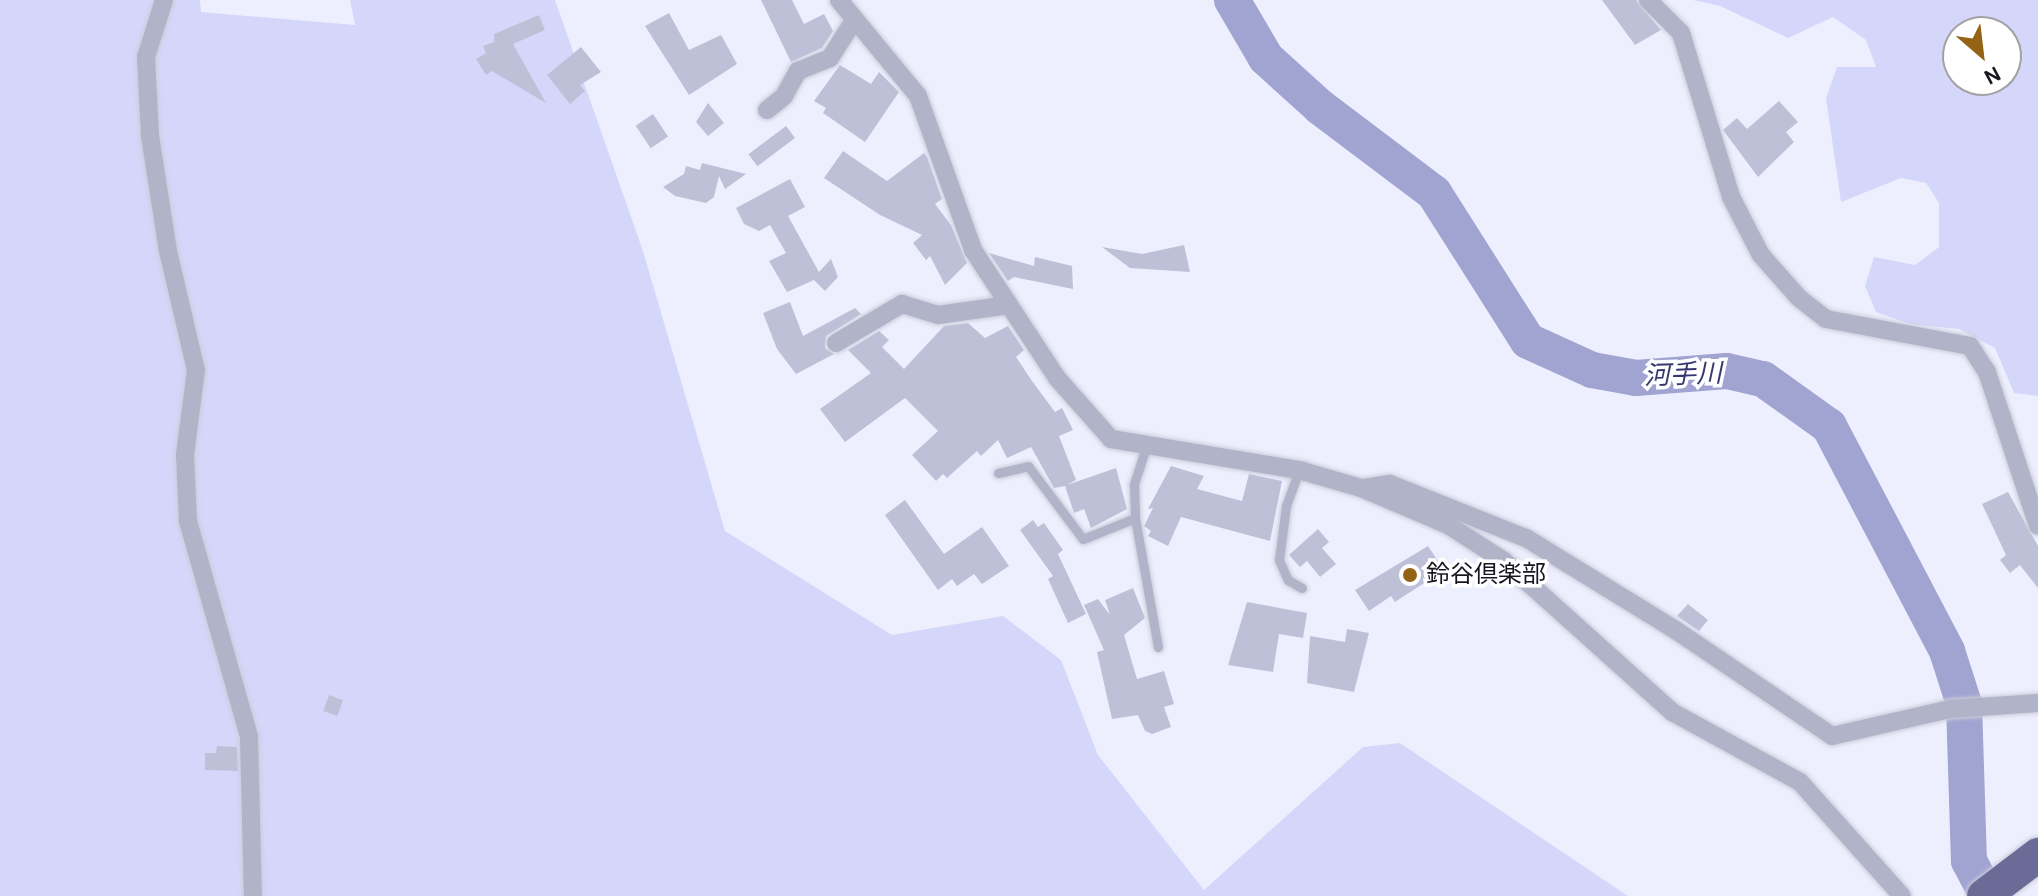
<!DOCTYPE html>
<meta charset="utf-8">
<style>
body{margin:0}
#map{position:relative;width:2038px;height:896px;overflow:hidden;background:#eeeffe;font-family:Karla,"Noto Sans JP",sans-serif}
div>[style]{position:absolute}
.green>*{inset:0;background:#d5d7fa}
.river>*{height:36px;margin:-18px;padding:0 18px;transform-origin:18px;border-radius:18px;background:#a1a3d1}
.building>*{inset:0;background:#bec0d7;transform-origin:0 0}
.roads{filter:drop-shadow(0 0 2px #cbccda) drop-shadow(0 0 2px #cbccda)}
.lane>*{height:9px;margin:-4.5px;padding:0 4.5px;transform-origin:4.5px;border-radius:4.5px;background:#b1b3c8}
.street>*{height:18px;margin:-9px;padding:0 9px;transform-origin:9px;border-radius:9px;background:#b1b3c8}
.highway>*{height:34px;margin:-17px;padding:0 17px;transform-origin:17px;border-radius:17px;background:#6a6b96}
.dots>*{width:22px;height:22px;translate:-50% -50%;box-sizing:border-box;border:4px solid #fff;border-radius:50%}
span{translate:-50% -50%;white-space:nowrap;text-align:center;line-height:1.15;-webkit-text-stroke:7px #fff;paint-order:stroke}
.poi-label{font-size:24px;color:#16171f}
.left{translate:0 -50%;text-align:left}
.water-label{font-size:26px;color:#38366f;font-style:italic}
.north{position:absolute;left:1942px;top:16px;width:80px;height:80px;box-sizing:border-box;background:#fff;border:2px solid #a2a2a5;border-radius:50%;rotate:152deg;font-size:22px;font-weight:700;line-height:32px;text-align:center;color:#16171f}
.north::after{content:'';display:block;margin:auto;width:28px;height:36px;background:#956316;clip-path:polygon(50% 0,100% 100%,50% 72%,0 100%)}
</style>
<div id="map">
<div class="green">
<i style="clip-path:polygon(0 0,200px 0,201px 12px,355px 25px,350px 0,555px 0,643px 251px,725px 531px,892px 635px,1003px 616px,1061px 660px,1098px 755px,1204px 890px,1363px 747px,1400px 743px,1628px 896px,0 896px)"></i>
<i style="clip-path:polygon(evenodd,1693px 0,2038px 0,2038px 396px,2014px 393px,1995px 348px,1959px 329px,1910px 324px,1876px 312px,1865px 286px,1874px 257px,1915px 265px,1939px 247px,1939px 203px,1926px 183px,1901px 178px,1841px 202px,1826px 98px,1837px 67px,1876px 67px,1866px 40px,1833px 17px,1788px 38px,1720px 6px,1693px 0,2006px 32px,2006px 80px,1958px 80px,1958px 32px,2006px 32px)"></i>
</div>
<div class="river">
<i style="left:1232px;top:0;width:67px;rotate:59.6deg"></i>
<i style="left:1266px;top:58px;width:73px;rotate:42.2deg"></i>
<i style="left:1320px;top:107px;width:143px;rotate:37deg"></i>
<i style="left:1434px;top:193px;width:175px;rotate:57.6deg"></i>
<i style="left:1528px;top:341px;width:70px;rotate:24.4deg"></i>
<i style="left:1592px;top:370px;width:45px;rotate:10.3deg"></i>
<i style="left:1636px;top:378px;width:91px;rotate:-4.4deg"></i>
<i style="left:1727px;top:371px;width:37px;rotate:13deg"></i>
<i style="left:1763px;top:379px;width:81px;rotate:35.5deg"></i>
<i style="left:1829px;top:426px;width:254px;rotate:62.3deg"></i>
<i style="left:1947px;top:651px;width:56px;rotate:72.2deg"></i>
<i style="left:1964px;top:704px;width:157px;rotate:88.2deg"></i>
<i style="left:1969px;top:861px;width:40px;rotate:62deg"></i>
</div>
<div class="building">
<i style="clip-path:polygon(761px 0,792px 0,804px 24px,824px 14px,833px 31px,822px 48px,791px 62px)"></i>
<i style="clip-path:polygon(1602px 0,1636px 0,1661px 30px,1635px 45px)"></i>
<i style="clip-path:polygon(669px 13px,689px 50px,721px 35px,737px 64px,689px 95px,645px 26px)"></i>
<i style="clip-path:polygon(539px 15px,545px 30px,513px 44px,546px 103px,492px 71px,486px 75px,476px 59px,486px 53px,483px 46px,494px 42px,494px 34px)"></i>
<i style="clip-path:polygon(581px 47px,601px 72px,580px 85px,585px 91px,570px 104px,547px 75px)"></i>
<i style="clip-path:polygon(840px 65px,871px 84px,879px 72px,899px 92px,865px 142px,823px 113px,826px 108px,814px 101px)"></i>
<i style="clip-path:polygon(1779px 101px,1798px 122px,1786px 132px,1794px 142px,1758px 177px,1723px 130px,1737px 118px,1747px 129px)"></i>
<i style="clip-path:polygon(708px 103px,724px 123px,708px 136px,696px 122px)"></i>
<i style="left:653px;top:114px;width:27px;height:21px;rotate:56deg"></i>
<i style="left:786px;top:126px;width:15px;height:47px;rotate:53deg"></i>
<i style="clip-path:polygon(843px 151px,887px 181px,924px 153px,927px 157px,942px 199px,935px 204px,951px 225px,967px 263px,945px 285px,930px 256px,926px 260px,913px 243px,922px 235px,880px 215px,824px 178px)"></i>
<i style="clip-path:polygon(702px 163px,746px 174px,725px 189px,719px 176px,714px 197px,706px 203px,675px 196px,663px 187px,684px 174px,686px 166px,700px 170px)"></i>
<i style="clip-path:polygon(790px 179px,805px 207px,788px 216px,819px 272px,831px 259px,838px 277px,825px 291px,814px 280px,787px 292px,769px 261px,786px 253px,770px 225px,759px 231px,744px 224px,736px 208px)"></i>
<i style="clip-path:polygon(1184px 245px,1190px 272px,1130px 268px,1102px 247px,1142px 254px)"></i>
<i style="clip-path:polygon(989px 253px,1034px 266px,1035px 257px,1072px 266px,1073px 289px,1014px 277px,1008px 281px)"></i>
<i style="clip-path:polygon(790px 302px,803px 336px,855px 308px,861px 314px,826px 336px,825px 348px,834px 354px,796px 374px,777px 349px,763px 313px)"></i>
<i style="clip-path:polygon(968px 323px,985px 338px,1008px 326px,1024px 350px,1016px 357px,1032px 381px,1055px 412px,1062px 408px,1073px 430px,1059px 436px,1076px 480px,1067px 485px,1116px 468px,1127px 509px,1091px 528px,1084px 509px,1074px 513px,1065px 486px,1054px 488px,1031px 447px,1007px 458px,998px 440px,981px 456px,977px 451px,947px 478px,943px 474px,936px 481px,912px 455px,938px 431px,905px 398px,845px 442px,820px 409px,871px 373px,848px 350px,879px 331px,889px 340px,882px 347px,904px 369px,944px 326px)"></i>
<i style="clip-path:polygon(1171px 466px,1204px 476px,1197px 489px,1242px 501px,1249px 474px,1282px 481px,1270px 541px,1181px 517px,1168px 546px,1148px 536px,1151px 531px,1144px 526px,1153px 508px,1148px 509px)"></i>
<i style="clip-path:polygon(2008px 492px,2038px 546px,2038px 588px,2020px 565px,2010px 573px,2000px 560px,2006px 555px,1982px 504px)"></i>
<i style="clip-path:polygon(905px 500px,944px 554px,982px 527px,1009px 566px,982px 584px,974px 574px,957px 586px,952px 579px,938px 590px,885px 515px)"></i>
<i style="clip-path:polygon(1033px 520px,1038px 527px,1044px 523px,1063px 550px,1058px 554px,1086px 614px,1068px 623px,1048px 579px,1053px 576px,1020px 530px)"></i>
<i style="clip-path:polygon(1318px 529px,1329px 542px,1322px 548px,1336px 564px,1320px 577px,1307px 561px,1300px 567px,1289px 555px)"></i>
<i style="clip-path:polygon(1428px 546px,1444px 570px,1395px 602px,1391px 596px,1369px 611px,1355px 590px)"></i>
<i style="clip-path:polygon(1133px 588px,1145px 618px,1124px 635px,1137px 679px,1164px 671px,1174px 704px,1164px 707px,1171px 727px,1152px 734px,1145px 731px,1138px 715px,1112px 719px,1097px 652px,1104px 650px,1084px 605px,1098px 599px,1110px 615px,1105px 600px)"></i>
<i style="clip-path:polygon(1247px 602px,1307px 613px,1303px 638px,1279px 634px,1273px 672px,1228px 665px)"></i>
<i style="clip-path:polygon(1688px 604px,1708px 620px,1699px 631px,1677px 616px)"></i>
<i style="clip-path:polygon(1347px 629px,1369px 633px,1354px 692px,1307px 683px,1310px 636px,1345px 642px)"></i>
<i style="left:329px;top:695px;width:15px;height:17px;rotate:20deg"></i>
<i style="clip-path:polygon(217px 746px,237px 747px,238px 771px,205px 770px,205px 753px,216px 753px)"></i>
</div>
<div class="roads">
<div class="lane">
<i style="left:1146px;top:447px;width:40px;rotate:108deg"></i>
<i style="left:1134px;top:485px;width:33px;rotate:88deg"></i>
<i style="left:1135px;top:518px;width:131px;rotate:79.9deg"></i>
<i style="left:1299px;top:470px;width:38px;rotate:110deg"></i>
<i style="left:1286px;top:506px;width:54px;rotate:97.4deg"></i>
<i style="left:1279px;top:560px;width:22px;rotate:66deg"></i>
<i style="left:1288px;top:580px;width:16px;rotate:30deg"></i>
<i style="left:998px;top:473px;width:31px;rotate:-13deg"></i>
<i style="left:1028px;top:466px;width:91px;rotate:53deg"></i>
<i style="left:1083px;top:539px;width:56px;rotate:-22deg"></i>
</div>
<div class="street">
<i style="left:164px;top:0;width:60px;rotate:107.5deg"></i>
<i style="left:146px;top:57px;width:79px;rotate:87.1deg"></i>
<i style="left:150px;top:136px;width:116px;rotate:81.1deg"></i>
<i style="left:168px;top:251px;width:122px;rotate:76.8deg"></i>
<i style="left:196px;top:370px;width:86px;rotate:97.4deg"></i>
<i style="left:185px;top:455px;width:66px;rotate:87.4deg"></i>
<i style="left:188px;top:521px;width:224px;rotate:74.2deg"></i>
<i style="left:249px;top:737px;width:159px;rotate:88.6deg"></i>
<i style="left:839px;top:0;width:124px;rotate:50.5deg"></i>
<i style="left:918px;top:96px;width:164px;rotate:70.3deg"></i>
<i style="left:973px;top:250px;width:153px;rotate:56.7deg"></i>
<i style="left:1057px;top:378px;width:81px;rotate:48.5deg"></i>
<i style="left:1111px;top:439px;width:191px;rotate:9.4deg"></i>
<i style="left:1299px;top:470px;width:65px;rotate:16.2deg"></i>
<i style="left:1361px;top:488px;width:95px;rotate:23deg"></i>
<i style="left:1448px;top:525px;width:67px;rotate:32.7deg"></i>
<i style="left:1504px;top:561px;width:226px;rotate:41.9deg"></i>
<i style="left:1672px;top:712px;width:146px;rotate:28.7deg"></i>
<i style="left:1800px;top:782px;width:153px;rotate:48.2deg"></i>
<i style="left:1648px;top:0;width:47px;rotate:45deg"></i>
<i style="left:1681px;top:33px;width:171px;rotate:73deg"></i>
<i style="left:1731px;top:197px;width:65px;rotate:62.7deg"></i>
<i style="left:1761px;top:255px;width:57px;rotate:48.5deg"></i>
<i style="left:1799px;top:298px;width:34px;rotate:38deg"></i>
<i style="left:1826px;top:319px;width:147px;rotate:10.6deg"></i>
<i style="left:1970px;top:346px;width:31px;rotate:57deg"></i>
<i style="left:1987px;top:372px;width:162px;rotate:71.7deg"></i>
<i style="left:767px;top:110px;width:22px;rotate:-39deg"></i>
<i style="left:784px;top:96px;width:29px;rotate:-61deg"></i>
<i style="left:798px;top:71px;width:35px;rotate:-22deg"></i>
<i style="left:830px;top:58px;width:43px;rotate:-57.4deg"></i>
<i style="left:836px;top:343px;width:77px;rotate:-30.6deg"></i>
<i style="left:902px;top:304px;width:38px;rotate:17deg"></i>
<i style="left:938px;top:315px;width:72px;rotate:-8deg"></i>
<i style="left:1364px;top:488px;width:26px;rotate:-9deg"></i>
<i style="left:1390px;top:484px;width:146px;rotate:21.7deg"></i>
<i style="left:1526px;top:538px;width:177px;rotate:31.6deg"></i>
<i style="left:1677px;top:631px;width:187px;rotate:34.1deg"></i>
<i style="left:1832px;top:736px;width:121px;rotate:-12.9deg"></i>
<i style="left:1950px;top:709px;width:88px;rotate:-3.9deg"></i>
</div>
<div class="highway">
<i style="left:1984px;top:896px;width:68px;rotate:-37.2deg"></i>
</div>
</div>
<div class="dots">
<i style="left:1410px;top:575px;background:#956316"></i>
</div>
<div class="poi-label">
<span class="left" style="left:1426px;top:575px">鈴谷倶楽部</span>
</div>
<div class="water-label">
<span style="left:1683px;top:375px;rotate:-2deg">河手川</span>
</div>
<div class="north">N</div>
</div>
